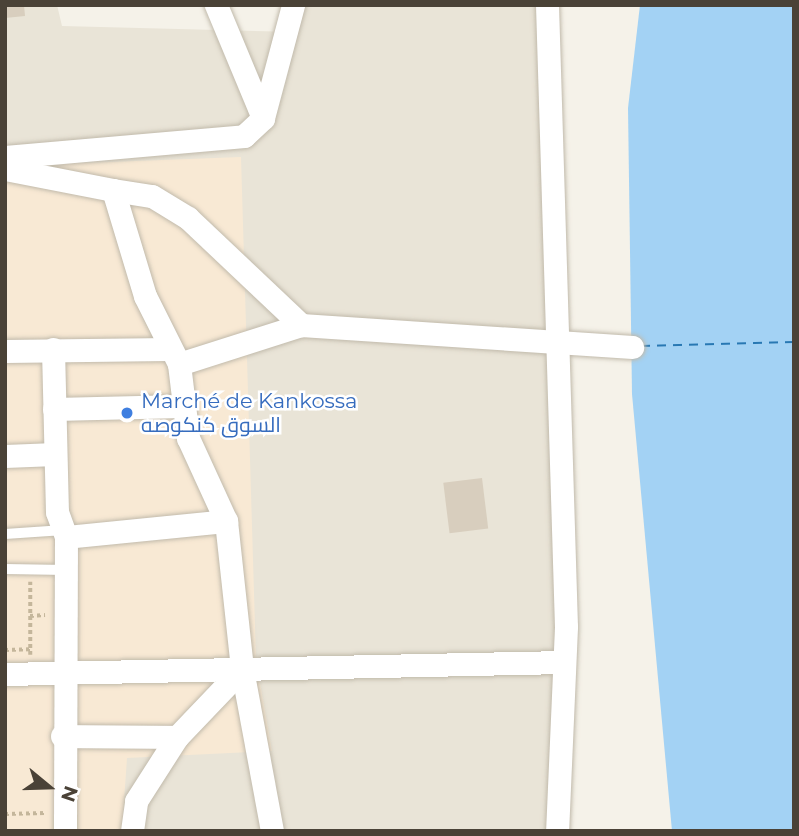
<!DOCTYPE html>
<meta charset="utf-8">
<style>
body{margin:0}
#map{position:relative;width:799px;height:836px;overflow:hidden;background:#f5f2e9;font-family:Montserrat,Cairo,sans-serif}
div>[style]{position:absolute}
.residential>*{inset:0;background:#e9e4d7}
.commercial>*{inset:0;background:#f8e9d4}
.water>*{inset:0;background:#a3d2f4}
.ferry>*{height:2px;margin-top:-1px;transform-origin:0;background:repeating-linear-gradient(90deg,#2878b3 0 9px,transparent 0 16px)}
.building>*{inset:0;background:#d8cebe;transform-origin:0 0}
.path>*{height:3.5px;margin-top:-1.75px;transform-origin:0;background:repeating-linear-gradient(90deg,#c4b69b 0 3.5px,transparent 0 7px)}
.roads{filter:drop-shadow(0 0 2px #c1baab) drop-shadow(0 0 2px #c1baab)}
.lane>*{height:10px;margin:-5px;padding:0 5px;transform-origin:5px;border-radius:5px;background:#fff}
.street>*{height:23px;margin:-11.5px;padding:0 11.5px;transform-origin:11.5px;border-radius:11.5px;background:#fff}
.dots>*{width:19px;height:19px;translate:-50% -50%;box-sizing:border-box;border:4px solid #fff;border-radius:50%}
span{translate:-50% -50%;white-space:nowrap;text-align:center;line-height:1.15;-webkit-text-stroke:5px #fff;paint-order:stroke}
.shop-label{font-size:21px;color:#366cbe}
.left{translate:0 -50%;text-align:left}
.frame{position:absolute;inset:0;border:7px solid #4a4237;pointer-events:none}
.north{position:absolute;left:14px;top:752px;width:70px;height:70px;-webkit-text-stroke:5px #fff;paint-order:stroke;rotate:109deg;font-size:19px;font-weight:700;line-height:28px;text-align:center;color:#4a4237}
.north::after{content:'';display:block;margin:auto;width:24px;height:32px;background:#4a4237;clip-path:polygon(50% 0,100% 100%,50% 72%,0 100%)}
</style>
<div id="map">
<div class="residential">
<i style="clip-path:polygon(5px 5px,57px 5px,62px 26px,298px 32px,299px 5px,539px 5px,562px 831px,5px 831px)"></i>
</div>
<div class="commercial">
<i style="clip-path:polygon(241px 157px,256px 660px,272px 751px,127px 758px,122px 831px,5px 831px,5px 166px)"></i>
</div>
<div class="water">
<i style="clip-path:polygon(640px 5px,794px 5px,794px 831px,672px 831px,632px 394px,628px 108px)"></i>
</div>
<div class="ferry">
<i style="left:641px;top:346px;width:153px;rotate:-1.5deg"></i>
</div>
<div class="building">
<i style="clip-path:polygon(5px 5px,24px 5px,25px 16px,5px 18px)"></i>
<i style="left:482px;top:478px;width:51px;height:39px;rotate:83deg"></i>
</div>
<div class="path">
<i style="left:30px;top:616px;width:15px;rotate:-4deg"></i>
<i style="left:5px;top:650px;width:25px;rotate:-2deg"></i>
<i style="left:30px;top:655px;width:73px;rotate:-90deg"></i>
<i style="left:5px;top:814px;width:40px;rotate:-1.4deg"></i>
</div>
<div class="roads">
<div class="lane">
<i style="left:5px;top:534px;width:59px;rotate:-3.9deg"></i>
<i style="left:5px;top:569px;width:62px;rotate:0.9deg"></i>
</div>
<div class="street">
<i style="left:216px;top:5px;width:122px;rotate:67.4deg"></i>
<i style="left:547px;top:5px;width:622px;rotate:88.25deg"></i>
<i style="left:566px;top:627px;width:204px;rotate:92.5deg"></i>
<i style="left:5px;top:157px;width:240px;rotate:-5deg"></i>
<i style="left:244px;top:136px;width:26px;rotate:-43deg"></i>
<i style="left:263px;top:118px;width:117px;rotate:-75.1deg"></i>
<i style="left:5px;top:169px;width:110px;rotate:11deg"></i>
<i style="left:113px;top:190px;width:111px;rotate:73.2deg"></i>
<i style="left:145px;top:296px;width:76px;rotate:63.4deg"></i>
<i style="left:179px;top:364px;width:75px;rotate:83.1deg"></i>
<i style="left:188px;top:438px;width:91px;rotate:65.4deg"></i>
<i style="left:226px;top:521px;width:149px;rotate:83.8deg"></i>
<i style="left:242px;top:669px;width:165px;rotate:79.5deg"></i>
<i style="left:113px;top:190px;width:39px;rotate:9deg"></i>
<i style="left:152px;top:196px;width:42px;rotate:31.4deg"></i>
<i style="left:188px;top:218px;width:156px;rotate:43.4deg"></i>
<i style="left:53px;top:349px;width:163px;rotate:88.6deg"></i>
<i style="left:57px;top:512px;width:27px;rotate:70deg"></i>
<i style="left:66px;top:537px;width:294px;rotate:90.2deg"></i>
<i style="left:5px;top:351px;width:164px;rotate:-0.7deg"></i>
<i style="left:179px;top:364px;width:128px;rotate:-17.7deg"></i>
<i style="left:301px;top:325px;width:332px;rotate:3.8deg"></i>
<i style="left:54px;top:409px;width:128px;rotate:-1.3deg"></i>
<i style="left:5px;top:456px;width:50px;rotate:-2.3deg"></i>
<i style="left:66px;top:537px;width:161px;rotate:-5.7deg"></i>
<i style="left:5px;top:674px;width:557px;rotate:-1.23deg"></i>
<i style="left:62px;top:736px;width:115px;rotate:0.5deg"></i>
<i style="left:132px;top:831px;width:30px;rotate:-82deg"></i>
<i style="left:136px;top:801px;width:76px;rotate:-57.4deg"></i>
<i style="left:177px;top:737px;width:94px;rotate:-46.3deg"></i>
</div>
</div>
<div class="dots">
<i style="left:127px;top:413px;background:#3f7fe0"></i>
</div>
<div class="shop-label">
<span class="left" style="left:141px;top:413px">Marché de Kankossa<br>السوق كنكوصه</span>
</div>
<div class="frame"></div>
<div class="north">N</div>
</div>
